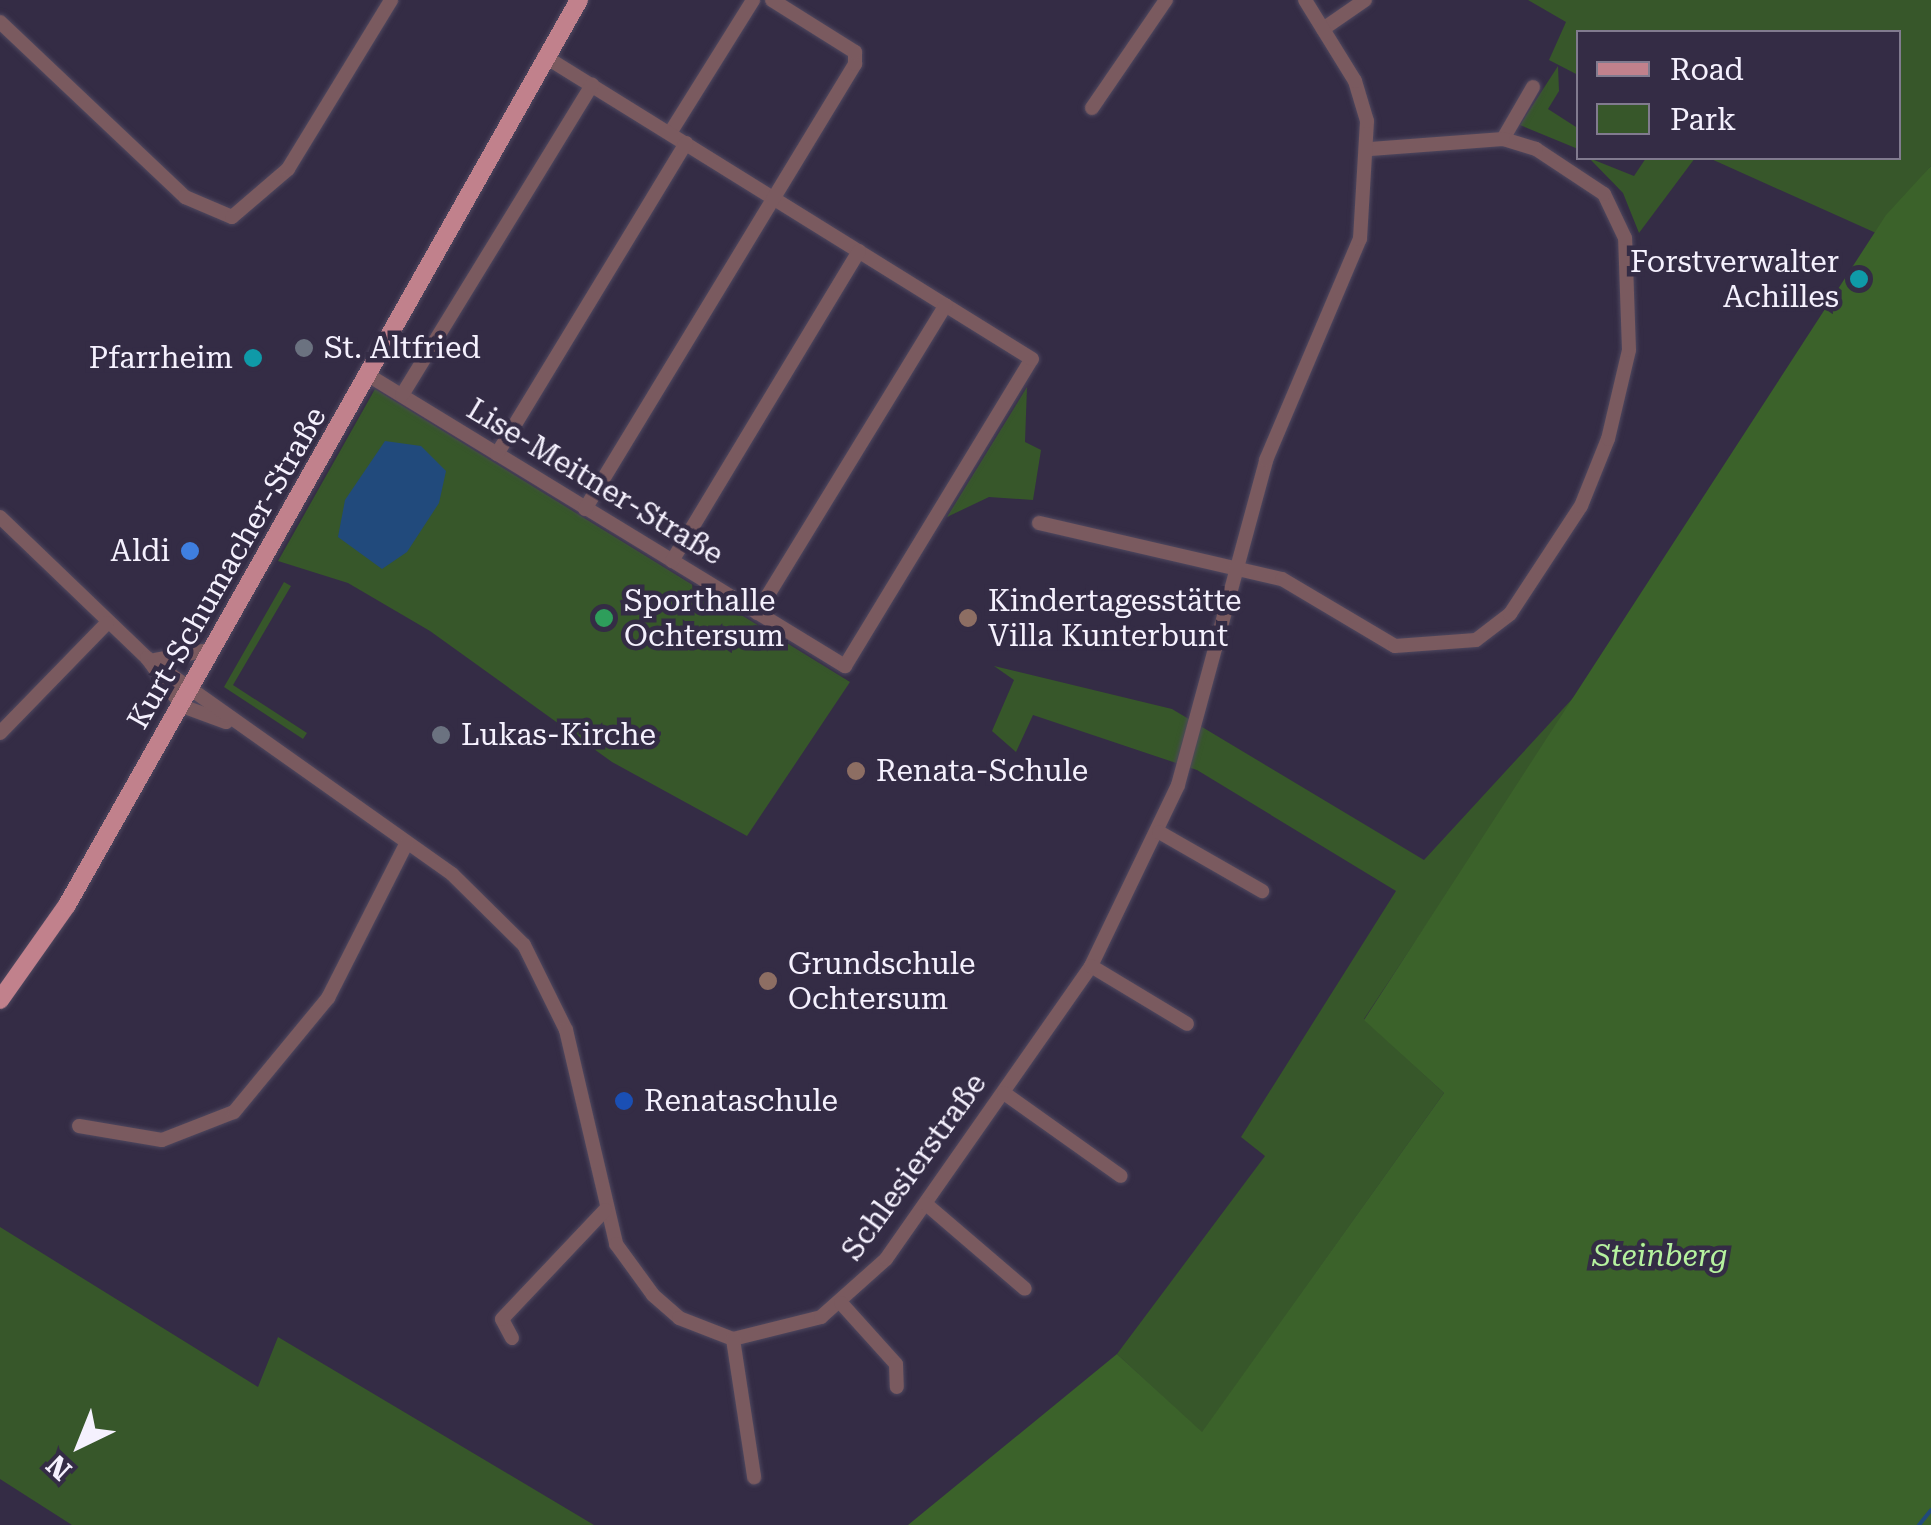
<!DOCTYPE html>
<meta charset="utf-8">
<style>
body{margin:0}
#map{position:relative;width:1931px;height:1525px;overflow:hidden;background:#342c45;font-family:"Roboto Serif",serif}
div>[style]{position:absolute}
.green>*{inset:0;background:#37572a}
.forest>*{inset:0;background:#3b622a}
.water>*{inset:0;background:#214a7c}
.stream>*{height:4px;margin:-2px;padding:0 2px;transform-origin:2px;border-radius:2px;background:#214a7c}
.roads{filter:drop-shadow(0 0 2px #4f485f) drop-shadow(0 0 2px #4f485f)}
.minor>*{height:14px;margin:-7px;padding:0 7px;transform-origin:7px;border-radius:7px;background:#7a5a5f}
.major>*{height:18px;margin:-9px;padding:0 9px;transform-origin:9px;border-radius:9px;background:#c1818c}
.dots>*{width:28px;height:28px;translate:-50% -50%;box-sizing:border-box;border:5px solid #342c45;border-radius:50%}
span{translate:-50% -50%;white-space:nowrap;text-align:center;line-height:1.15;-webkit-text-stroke:9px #342c45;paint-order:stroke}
.poi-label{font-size:30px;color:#f5f1fe}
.right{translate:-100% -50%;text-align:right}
.left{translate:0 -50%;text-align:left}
.street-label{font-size:30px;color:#f5f1fe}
.park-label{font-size:30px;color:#b6f29f;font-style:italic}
.legend{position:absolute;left:1576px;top:30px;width:325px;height:130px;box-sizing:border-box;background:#342c45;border:2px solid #817b8f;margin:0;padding:12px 18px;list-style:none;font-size:30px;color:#f5f1fe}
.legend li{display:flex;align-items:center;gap:20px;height:50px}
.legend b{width:50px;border:2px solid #817b8f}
.north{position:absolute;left:30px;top:1395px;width:100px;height:100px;-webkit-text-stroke:8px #342c45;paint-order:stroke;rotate:223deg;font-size:28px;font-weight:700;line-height:40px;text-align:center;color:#f5f1fe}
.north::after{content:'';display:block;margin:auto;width:35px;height:45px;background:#f5f1fe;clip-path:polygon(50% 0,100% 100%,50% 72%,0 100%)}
</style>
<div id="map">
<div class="green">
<i style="clip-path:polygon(1528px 0,1931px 0,1931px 166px,1876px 233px,1709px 158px,1898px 158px,1898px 32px,1578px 32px,1578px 75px,1549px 60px,1566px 22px)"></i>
<i style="clip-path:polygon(1558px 66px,1559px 91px,1548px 109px,1576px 127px,1578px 149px,1520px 125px)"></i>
<i style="clip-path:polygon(1589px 158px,1634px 176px,1646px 158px,1695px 158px,1639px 233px,1623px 193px)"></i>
<i style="clip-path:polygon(1027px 387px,1025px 442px,1041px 450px,1033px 500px,989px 497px,947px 517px)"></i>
<i style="clip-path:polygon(375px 389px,850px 682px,747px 836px,612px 762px,430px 631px,348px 583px,278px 561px)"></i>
<i style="clip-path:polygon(284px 582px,291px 586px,233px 685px,307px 733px,303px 739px,224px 687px)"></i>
<i style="clip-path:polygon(994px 666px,1172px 709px,1424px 860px,1585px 685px,1364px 1019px,1444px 1093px,1202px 1433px,1117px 1354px,1265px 1156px,1241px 1137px,1396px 891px,1197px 770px,1033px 715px,1016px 752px,992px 731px,1014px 680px)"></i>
<i style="clip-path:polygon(0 1227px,258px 1387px,278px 1337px,594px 1525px,72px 1525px,0 1479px)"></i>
</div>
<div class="forest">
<i style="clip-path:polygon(1931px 166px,1931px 1525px,908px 1525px,1117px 1354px,1202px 1432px,1444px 1093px,1364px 1020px,1886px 215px)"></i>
</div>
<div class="water">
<i style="clip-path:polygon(385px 441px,421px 446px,446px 471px,439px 503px,407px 552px,382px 569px,338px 537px,345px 500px)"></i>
</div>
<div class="stream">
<i style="left:1919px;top:1525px;width:19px;rotate:-51deg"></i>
</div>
<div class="roads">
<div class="minor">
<i style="left:0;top:22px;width:255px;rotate:43.4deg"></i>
<i style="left:185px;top:197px;width:51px;rotate:23.1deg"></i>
<i style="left:232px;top:217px;width:74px;rotate:-40.6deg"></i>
<i style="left:288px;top:169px;width:198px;rotate:-58.6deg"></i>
<i style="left:1323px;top:29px;width:51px;rotate:-34.6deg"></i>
<i style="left:1092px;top:108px;width:131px;rotate:-55.6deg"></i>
<i style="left:670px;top:133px;width:157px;rotate:-58deg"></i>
<i style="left:1503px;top:139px;width:60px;rotate:-60deg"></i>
<i style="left:368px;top:375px;width:559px;rotate:31.39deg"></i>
<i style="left:845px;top:666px;width:359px;rotate:-58.7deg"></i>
<i style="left:1032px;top:359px;width:574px;rotate:-148.16deg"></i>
<i style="left:402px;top:395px;width:364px;rotate:-58.5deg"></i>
<i style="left:497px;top:454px;width:364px;rotate:-58.7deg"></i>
<i style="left:585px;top:509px;width:521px;rotate:-58.75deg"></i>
<i style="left:855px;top:64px;width:12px;rotate:-90deg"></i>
<i style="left:855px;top:52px;width:98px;rotate:-147.9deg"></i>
<i style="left:0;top:517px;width:204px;rotate:43.8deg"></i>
<i style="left:147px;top:658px;width:59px;rotate:53.9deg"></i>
<i style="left:182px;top:706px;width:47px;rotate:20deg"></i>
<i style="left:1039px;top:523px;width:249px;rotate:13deg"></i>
<i style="left:1282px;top:579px;width:131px;rotate:30.7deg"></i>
<i style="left:1395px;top:646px;width:81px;rotate:-4.2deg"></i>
<i style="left:1476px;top:640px;width:43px;rotate:-37.4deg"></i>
<i style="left:1510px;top:614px;width:129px;rotate:-56.7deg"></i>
<i style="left:1581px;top:506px;width:72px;rotate:-68.1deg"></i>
<i style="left:1608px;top:439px;width:91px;rotate:-76.7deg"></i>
<i style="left:1629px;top:350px;width:112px;rotate:-92deg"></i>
<i style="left:1625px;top:238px;width:49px;rotate:-115.5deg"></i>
<i style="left:1604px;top:194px;width:82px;rotate:-146.5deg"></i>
<i style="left:1536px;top:149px;width:34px;rotate:-163deg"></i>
<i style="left:1503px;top:139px;width:133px;rotate:175.7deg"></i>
<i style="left:672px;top:561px;width:362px;rotate:-58.9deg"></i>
<i style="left:757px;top:613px;width:361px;rotate:-58.5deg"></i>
<i style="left:147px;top:658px;width:374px;rotate:35.3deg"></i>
<i style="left:452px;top:874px;width:101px;rotate:44.6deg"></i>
<i style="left:524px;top:945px;width:95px;rotate:63.7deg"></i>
<i style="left:566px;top:1030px;width:220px;rotate:76.8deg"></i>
<i style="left:616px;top:1244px;width:63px;rotate:54deg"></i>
<i style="left:653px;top:1295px;width:35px;rotate:41deg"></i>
<i style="left:679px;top:1318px;width:58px;rotate:21.3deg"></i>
<i style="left:733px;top:1339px;width:91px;rotate:-14deg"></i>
<i style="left:821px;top:1317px;width:87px;rotate:-41.7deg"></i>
<i style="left:886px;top:1259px;width:358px;rotate:-55deg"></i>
<i style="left:1091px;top:966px;width:201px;rotate:-64.3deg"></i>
<i style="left:1178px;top:785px;width:337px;rotate:-74.8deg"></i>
<i style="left:1266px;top:460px;width:240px;rotate:-67deg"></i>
<i style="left:1360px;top:239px;width:118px;rotate:-86.6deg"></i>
<i style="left:1367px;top:121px;width:42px;rotate:-106.7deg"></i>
<i style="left:1355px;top:81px;width:95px;rotate:-121.7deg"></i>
<i style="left:155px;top:660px;width:59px;rotate:-10.7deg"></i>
<i style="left:0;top:733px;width:153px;rotate:-45.8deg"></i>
<i style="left:1159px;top:832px;width:119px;rotate:29.8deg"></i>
<i style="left:1091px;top:966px;width:112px;rotate:31.1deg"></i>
<i style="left:1004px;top:1093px;width:143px;rotate:35.4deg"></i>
<i style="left:79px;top:1126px;width:84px;rotate:9.6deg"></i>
<i style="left:162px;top:1140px;width:77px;rotate:-21.3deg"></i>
<i style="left:234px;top:1112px;width:148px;rotate:-50.5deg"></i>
<i style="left:328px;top:998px;width:173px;rotate:-63.1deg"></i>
<i style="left:926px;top:1204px;width:130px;rotate:40.6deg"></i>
<i style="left:841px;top:1303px;width:82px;rotate:48deg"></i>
<i style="left:896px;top:1364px;width:23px;rotate:88deg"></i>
<i style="left:512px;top:1338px;width:21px;rotate:-118deg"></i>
<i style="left:502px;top:1319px;width:150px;rotate:-46.6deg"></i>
<i style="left:733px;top:1339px;width:140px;rotate:81.3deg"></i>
</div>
<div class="major">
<i style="left:0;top:1000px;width:116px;rotate:-54.8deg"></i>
<i style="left:67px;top:905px;width:1040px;rotate:-60.5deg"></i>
</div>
</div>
<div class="dots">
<i style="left:1859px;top:279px;background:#0f9aa8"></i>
<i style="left:304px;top:348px;background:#6b7280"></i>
<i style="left:253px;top:358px;background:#0f9aa8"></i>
<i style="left:190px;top:551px;background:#3f7fe0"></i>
<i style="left:604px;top:618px;background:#2e9e5b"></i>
<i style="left:968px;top:618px;background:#8d6e63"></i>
<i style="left:441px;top:735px;background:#6b7280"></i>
<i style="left:856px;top:771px;background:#8d6e63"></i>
<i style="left:768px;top:981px;background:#8d6e63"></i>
<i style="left:624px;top:1101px;background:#1a4fb4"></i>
</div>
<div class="poi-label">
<span class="right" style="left:1839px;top:279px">Forstverwalter<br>Achilles</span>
<span class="left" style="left:324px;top:348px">St. Altfried</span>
<span class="right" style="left:233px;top:358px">Pfarrheim</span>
<span class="right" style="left:170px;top:551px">Aldi</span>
<span class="left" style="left:624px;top:618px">Sporthalle<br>Ochtersum</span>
<span class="left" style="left:988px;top:618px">Kindertagesstätte<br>Villa Kunterbunt</span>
<span class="left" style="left:461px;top:735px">Lukas-Kirche</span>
<span class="left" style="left:876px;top:771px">Renata-Schule</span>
<span class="left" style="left:788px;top:981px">Grundschule<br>Ochtersum</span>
<span class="left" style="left:644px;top:1101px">Renataschule</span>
</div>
<div class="street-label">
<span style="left:595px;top:482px;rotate:31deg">Lise-Meitner-Straße</span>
<span style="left:227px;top:568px;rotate:-60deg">Kurt-Schumacher-Straße</span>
<span style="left:914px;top:1167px;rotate:-54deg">Schlesierstraße</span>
</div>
<div class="park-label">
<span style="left:1660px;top:1256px">Steinberg</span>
</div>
<ul class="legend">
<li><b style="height:12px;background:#c1818c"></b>Road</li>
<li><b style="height:28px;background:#37572a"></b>Park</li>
</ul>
<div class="north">N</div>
</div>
